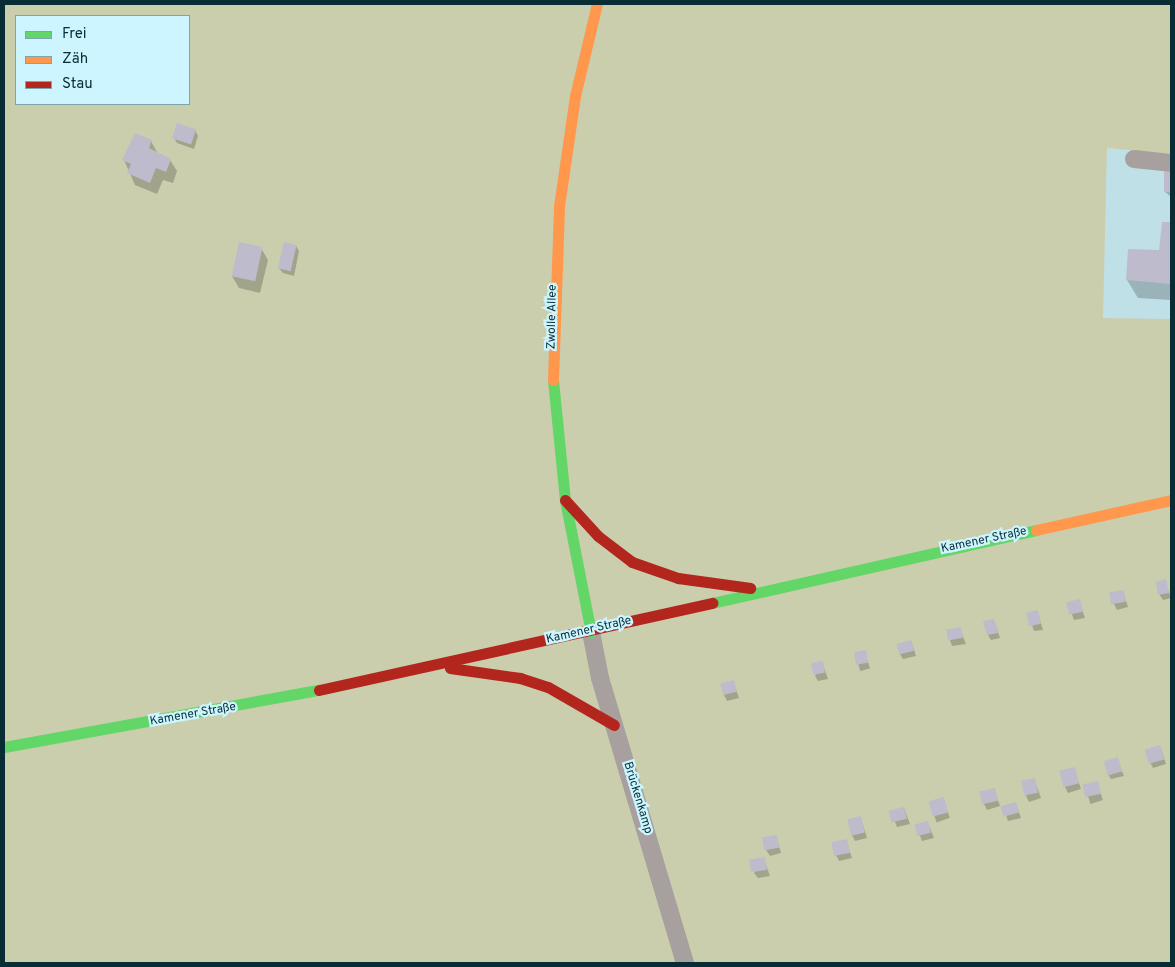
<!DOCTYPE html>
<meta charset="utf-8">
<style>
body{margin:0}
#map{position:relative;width:1175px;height:967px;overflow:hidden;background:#c0e0e8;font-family:Overpass,sans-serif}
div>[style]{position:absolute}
.green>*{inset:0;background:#cacead}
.shadow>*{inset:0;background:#0003;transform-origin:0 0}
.building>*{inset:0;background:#bebbcc;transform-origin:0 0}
.street>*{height:18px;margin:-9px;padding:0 9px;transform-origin:9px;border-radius:9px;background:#a7a09f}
.fast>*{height:11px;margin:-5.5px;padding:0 5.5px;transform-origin:5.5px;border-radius:5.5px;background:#63d668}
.slow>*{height:11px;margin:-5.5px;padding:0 5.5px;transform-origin:5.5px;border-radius:5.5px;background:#ff974d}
.jam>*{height:11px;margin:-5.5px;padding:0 5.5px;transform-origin:5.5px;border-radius:5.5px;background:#b3261e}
span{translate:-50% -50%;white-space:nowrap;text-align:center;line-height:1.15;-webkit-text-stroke:4.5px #cdf5ff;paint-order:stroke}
.street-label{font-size:12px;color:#082d35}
.frame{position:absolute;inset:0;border:5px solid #082d35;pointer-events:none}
.legend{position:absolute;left:15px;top:15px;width:175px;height:90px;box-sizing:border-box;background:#cdf5ff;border:1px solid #7ea5ae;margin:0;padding:6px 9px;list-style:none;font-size:15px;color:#082d35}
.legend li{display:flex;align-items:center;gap:10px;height:25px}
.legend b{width:25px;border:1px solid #7ea5ae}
</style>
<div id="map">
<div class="green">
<i style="clip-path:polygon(evenodd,4px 4px,1171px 4px,1171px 154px,1107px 148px,1103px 318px,1171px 319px,1171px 963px,4px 963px,4px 4px,16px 16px,189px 16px,189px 104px,16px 104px,16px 16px)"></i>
</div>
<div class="shadow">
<i style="clip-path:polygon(195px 130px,198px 136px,194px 149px,177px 143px,174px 138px)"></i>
<i style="clip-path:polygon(151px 141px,158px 154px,170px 160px,177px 171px,173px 183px,163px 180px,157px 194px,135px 185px,124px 160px)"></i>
<i style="clip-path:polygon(1166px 171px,1171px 172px,1171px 197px,1165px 192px)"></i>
<i style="clip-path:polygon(1163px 224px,1171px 224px,1171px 300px,1138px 298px,1127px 280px,1160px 251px)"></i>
<i style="clip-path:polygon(296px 246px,299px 251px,294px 276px,283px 273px,279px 268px)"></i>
<i style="clip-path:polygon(261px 248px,268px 260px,260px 293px,239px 288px,232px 276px)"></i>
<i style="clip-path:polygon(1165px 581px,1171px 598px,1163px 600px,1159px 594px)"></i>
<i style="clip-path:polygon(1123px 592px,1128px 607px,1117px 610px,1114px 604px)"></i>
<i style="clip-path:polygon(1079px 601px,1085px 618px,1074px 620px,1068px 603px)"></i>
<i style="clip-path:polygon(1037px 611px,1043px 630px,1034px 631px,1028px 613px)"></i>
<i style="clip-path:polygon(994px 620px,1000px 638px,991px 640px,988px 635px)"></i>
<i style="clip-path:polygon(960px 629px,966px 644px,952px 646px,947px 631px)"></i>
<i style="clip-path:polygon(911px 641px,916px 656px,903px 659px,900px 654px)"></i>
<i style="left:865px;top:652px;width:17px;height:10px;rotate:73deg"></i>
<i style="clip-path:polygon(822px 662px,828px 679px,818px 681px,815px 676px)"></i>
<i style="clip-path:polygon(733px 681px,739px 698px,727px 701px,724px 695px)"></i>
<i style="clip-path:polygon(1160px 746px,1166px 764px,1153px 768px,1150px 762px)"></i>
<i style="clip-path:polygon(1117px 758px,1124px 776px,1111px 779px,1108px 774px)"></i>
<i style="clip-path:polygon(1074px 769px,1081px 789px,1068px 793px,1065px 787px)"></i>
<i style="clip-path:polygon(1034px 779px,1041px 798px,1029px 802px,1026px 796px)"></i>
<i style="left:1097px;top:782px;width:19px;height:13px;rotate:72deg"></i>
<i style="clip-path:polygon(994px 789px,1000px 806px,987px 810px,984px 804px)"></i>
<i style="left:943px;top:798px;width:21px;height:14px;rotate:71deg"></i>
<i style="clip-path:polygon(1016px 804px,1021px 818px,1008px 821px,1003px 807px)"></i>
<i style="clip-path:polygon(904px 808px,910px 824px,897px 827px,891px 812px)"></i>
<i style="clip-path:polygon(861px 818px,867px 838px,855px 841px,852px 835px)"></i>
<i style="clip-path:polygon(928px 823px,934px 838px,922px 841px,916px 825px)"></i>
<i style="clip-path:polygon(776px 836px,781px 853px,770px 856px,766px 850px)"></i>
<i style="clip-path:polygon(846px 840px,852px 858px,839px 861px,836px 855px)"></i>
<i style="clip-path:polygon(764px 859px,770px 876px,758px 878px,754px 873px)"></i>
</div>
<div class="building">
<i style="left:177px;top:123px;width:20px;height:16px;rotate:18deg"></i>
<i style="clip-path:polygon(135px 133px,152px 140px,149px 148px,171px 159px,166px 172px,156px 168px,150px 183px,127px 173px,131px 164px,122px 160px)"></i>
<i style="left:1164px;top:170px;width:7px;height:22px"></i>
<i style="clip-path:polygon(1162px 222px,1171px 222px,1171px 284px,1126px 280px,1128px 249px,1159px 250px)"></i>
<i style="left:239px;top:242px;width:24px;height:35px;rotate:12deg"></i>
<i style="left:284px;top:242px;width:13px;height:27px;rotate:13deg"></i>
<i style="clip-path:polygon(1166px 579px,1169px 593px,1158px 595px,1156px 582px)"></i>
<i style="left:1124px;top:590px;width:12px;height:15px;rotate:81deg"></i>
<i style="left:1080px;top:599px;width:13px;height:14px;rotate:77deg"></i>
<i style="left:1038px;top:610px;width:14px;height:12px;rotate:78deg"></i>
<i style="clip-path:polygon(994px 619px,998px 633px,987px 635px,983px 621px)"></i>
<i style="left:961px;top:627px;width:11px;height:15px;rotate:80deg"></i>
<i style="left:911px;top:640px;width:11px;height:15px;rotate:75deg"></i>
<i style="left:866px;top:650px;width:13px;height:12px;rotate:81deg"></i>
<i style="left:823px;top:661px;width:12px;height:12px;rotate:81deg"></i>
<i style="left:734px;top:680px;width:12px;height:14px;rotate:76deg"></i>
<i style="left:1160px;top:745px;width:15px;height:16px;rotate:74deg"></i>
<i style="left:1118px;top:757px;width:15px;height:15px;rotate:74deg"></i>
<i style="left:1075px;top:767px;width:17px;height:16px;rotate:77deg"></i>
<i style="left:1035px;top:778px;width:15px;height:14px;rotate:79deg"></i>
<i style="left:1098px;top:781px;width:13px;height:16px;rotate:77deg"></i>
<i style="left:995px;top:788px;width:13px;height:16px;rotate:77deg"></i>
<i style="left:944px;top:797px;width:16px;height:16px;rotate:75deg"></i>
<i style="left:1016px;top:802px;width:11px;height:16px;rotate:75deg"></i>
<i style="left:904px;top:807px;width:12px;height:16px;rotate:76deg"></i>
<i style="left:861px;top:816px;width:17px;height:14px;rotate:77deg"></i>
<i style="left:928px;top:821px;width:12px;height:14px;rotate:76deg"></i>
<i style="left:777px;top:835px;width:13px;height:15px;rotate:81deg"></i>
<i style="left:847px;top:839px;width:14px;height:16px;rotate:78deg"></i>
<i style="left:765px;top:857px;width:13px;height:16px;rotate:81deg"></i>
</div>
<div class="street">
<i style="left:1134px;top:159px;width:37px;rotate:6deg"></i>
<i style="left:591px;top:632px;width:47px;rotate:78.9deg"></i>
<i style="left:600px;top:678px;width:297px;rotate:73.4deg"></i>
</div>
<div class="fast">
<i style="left:553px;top:380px;width:121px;rotate:84.3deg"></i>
<i style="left:565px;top:500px;width:135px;rotate:78.9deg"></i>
<i style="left:712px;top:603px;width:332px;rotate:-12.7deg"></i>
<i style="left:4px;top:747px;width:320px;rotate:-10.3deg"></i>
</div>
<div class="slow">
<i style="left:553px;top:380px;width:174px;rotate:-88deg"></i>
<i style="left:559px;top:206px;width:111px;rotate:-81.7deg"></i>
<i style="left:575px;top:96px;width:95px;rotate:-76.6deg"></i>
<i style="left:1036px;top:530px;width:138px;rotate:-12.5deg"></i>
</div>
<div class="jam">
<i style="left:565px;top:500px;width:49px;rotate:47.5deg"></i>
<i style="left:598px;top:536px;width:43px;rotate:37.4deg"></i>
<i style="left:632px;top:562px;width:49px;rotate:19.2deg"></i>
<i style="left:678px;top:578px;width:73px;rotate:7.9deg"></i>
<i style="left:450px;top:668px;width:71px;rotate:8.1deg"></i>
<i style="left:520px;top:678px;width:29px;rotate:18deg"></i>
<i style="left:548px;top:687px;width:76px;rotate:29.9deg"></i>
<i style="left:319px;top:690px;width:403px;rotate:-12.5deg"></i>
</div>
<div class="street-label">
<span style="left:553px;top:317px;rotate:-89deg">Zwolle Allee</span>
<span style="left:984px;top:541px;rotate:-12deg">Kamener Straße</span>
<span style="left:589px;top:631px;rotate:-13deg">Kamener Straße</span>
<span style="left:193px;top:715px;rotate:-10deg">Kamener Straße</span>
<span style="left:637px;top:798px;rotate:73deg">Brückenkamp</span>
</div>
<div class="frame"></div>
<ul class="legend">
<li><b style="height:6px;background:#63d668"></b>Frei</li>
<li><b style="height:6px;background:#ff974d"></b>Zäh</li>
<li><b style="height:6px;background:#b3261e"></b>Stau</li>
</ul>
</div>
